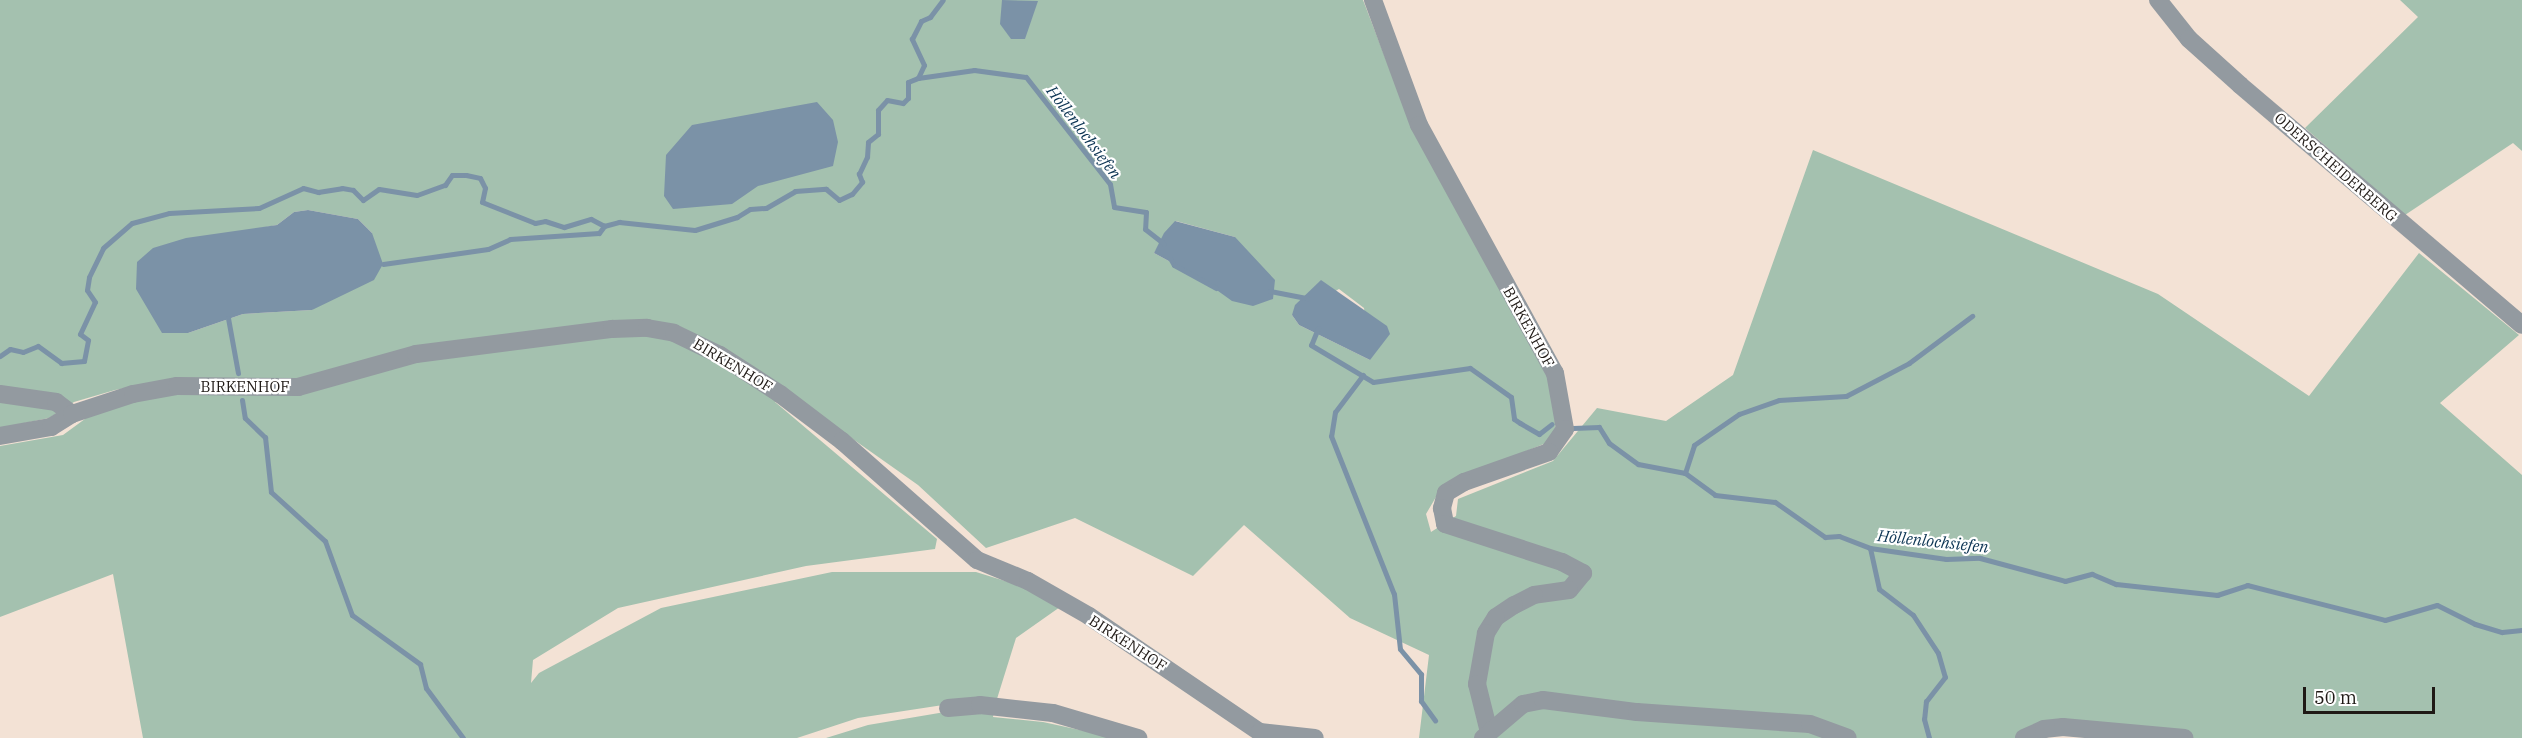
<!DOCTYPE html>
<meta charset="utf-8">
<style>
body{margin:0}
#map{position:relative;width:2522px;height:738px;overflow:hidden;background:#f3e2d5;font-family:"IBM Plex Serif",serif}
div>[style]{position:absolute}
.green>*{inset:0;background:#a4c1af}
.water>*{inset:0;background:#7b92a7}
.stream>*{height:5px;margin:-2.5px;padding:0 2.5px;transform-origin:2.5px;border-radius:2.5px;background:#7b92a7}
.minor>*{height:18px;margin:-9px;padding:0 9px;transform-origin:9px;border-radius:9px;background:#939aa0}
span{translate:-50% -50%;white-space:nowrap;text-align:center;line-height:1.15;-webkit-text-stroke:4.5px #fff;paint-order:stroke}
.street-label{font-size:15px;color:#1f1915}
.water-label{font-size:16px;color:#0c3453;font-style:italic}
.scale{position:absolute;left:2303px;top:687px;width:132px;height:27px;box-sizing:border-box;border:3px solid #1f1915;border-top:0;padding-left:8px;font-size:18px;line-height:21px;white-space:nowrap;color:#1f1915;-webkit-text-stroke:4px #fff;paint-order:stroke}
</style>
<div id="map">
<div class="green">
<i style="clip-path:polygon(evenodd,0 0,1363px 0,1393px 78px,1545px 366px,1554px 402px,1556px 439px,1443px 485px,1426px 514px,1431px 532px,1456px 516px,1458px 499px,1553px 461px,1597px 408px,1666px 421px,1733px 375px,1813px 150px,2158px 294px,2309px 396px,2419px 253px,2519px 335px,2440px 403px,2522px 475px,2522px 738px,2185px 738px,2063px 727px,2024px 738px,1419px 738px,1429px 655px,1350px 618px,1244px 525px,1193px 576px,1075px 518px,986px 548px,918px 485px,789px 394px,775px 402px,937px 539px,935px 549px,806px 566px,618px 608px,533px 660px,531px 683px,539px 673px,661px 608px,832px 572px,976px 572px,1021px 586px,1060px 607px,1016px 638px,996px 702px,943px 705px,858px 718px,797px 738px,143px 738px,113px 574px,0 617px,0 446px,63px 435px,89px 416px,172px 379px,115px 390px,74px 402px,49px 418px,0 428px,0 0,308px 210px,358px 219px,372px 233px,312px 310px,243px 314px,188px 333px,217px 236px,277px 225px,294px 212px,308px 210px,0 0,1176px 221px,1235px 237px,1200px 278px,1154px 253px,1176px 221px,0 0,1339px 289px,1364px 308px,1370px 360px,1299px 325px,1292px 315px,1339px 289px)"></i>
<i style="clip-path:polygon(2400px 0,2522px 0,2522px 151px,2513px 143px,2405px 215px,2305px 128px,2418px 17px)"></i>
<i style="clip-path:polygon(945px 712px,994px 712px,993px 717px,1043px 722px,1117px 738px,826px 738px,868px 725px)"></i>
</div>
<div class="water">
<i style="clip-path:polygon(1002px 0,1038px 1px,1025px 39px,1011px 39px,1000px 24px)"></i>
<i style="clip-path:polygon(817px 102px,833px 120px,838px 142px,833px 166px,758px 186px,732px 204px,673px 209px,664px 196px,666px 155px,692px 125px)"></i>
<i style="clip-path:polygon(308px 210px,358px 219px,372px 233px,383px 264px,374px 280px,312px 310px,243px 314px,188px 333px,162px 333px,136px 289px,137px 262px,153px 248px,186px 238px,277px 225px,294px 212px)"></i>
<i style="clip-path:polygon(1175px 221px,1235px 237px,1275px 280px,1273px 299px,1253px 306px,1232px 301px,1200px 278px,1154px 253px,1164px 233px)"></i>
<i style="clip-path:polygon(1321px 280px,1387px 326px,1390px 334px,1370px 360px,1299px 325px,1292px 315px,1295px 305px)"></i>
</div>
<div class="stream">
<i style="left:918px;top:78px;width:57px;rotate:-8.1deg"></i>
<i style="left:974px;top:70px;width:52px;rotate:7.7deg"></i>
<i style="left:1026px;top:77px;width:136px;rotate:51.9deg"></i>
<i style="left:1110px;top:184px;width:23px;rotate:80deg"></i>
<i style="left:1114px;top:207px;width:32px;rotate:9deg"></i>
<i style="left:1146px;top:212px;width:17px;rotate:93deg"></i>
<i style="left:1145px;top:229px;width:24px;rotate:38deg"></i>
<i style="left:1170px;top:258px;width:8px;rotate:60deg"></i>
<i style="left:1174px;top:265px;width:48px;rotate:28.7deg"></i>
<i style="left:383px;top:264px;width:106px;rotate:-8.1deg"></i>
<i style="left:488px;top:249px;width:24px;rotate:-24deg"></i>
<i style="left:510px;top:239px;width:89px;rotate:-3.9deg"></i>
<i style="left:599px;top:233px;width:9px;rotate:-54deg"></i>
<i style="left:1270px;top:291px;width:38px;rotate:11deg"></i>
<i style="left:228px;top:318px;width:56px;rotate:79.7deg"></i>
<i style="left:1318px;top:328px;width:18px;rotate:112deg"></i>
<i style="left:1311px;top:345px;width:72px;rotate:30.8deg"></i>
<i style="left:1373px;top:382px;width:98px;rotate:-8.2deg"></i>
<i style="left:1470px;top:368px;width:50px;rotate:35.3deg"></i>
<i style="left:1511px;top:397px;width:22px;rotate:82deg"></i>
<i style="left:1514px;top:419px;width:7px;rotate:34deg"></i>
<i style="left:1520px;top:423px;width:22px;rotate:30deg"></i>
<i style="left:1539px;top:434px;width:16px;rotate:-38deg"></i>
<i style="left:0;top:356px;width:12px;rotate:-35deg"></i>
<i style="left:10px;top:349px;width:13px;rotate:13deg"></i>
<i style="left:23px;top:352px;width:16px;rotate:-22deg"></i>
<i style="left:38px;top:346px;width:29px;rotate:36deg"></i>
<i style="left:61px;top:363px;width:23px;rotate:-5deg"></i>
<i style="left:84px;top:361px;width:21px;rotate:-79deg"></i>
<i style="left:88px;top:340px;width:10px;rotate:-143deg"></i>
<i style="left:80px;top:334px;width:35px;rotate:-65deg"></i>
<i style="left:95px;top:302px;width:14px;rotate:-124deg"></i>
<i style="left:87px;top:290px;width:13px;rotate:-81deg"></i>
<i style="left:89px;top:277px;width:32px;rotate:-64deg"></i>
<i style="left:103px;top:248px;width:38px;rotate:-41deg"></i>
<i style="left:132px;top:223px;width:38px;rotate:-15deg"></i>
<i style="left:169px;top:213px;width:90px;rotate:-3.2deg"></i>
<i style="left:259px;top:208px;width:48px;rotate:-24.4deg"></i>
<i style="left:303px;top:188px;width:16px;rotate:15deg"></i>
<i style="left:318px;top:192px;width:24px;rotate:-9deg"></i>
<i style="left:342px;top:188px;width:11px;rotate:10deg"></i>
<i style="left:353px;top:190px;width:14px;rotate:45deg"></i>
<i style="left:363px;top:200px;width:19px;rotate:-35deg"></i>
<i style="left:379px;top:189px;width:38px;rotate:9deg"></i>
<i style="left:417px;top:195px;width:30px;rotate:-20deg"></i>
<i style="left:445px;top:185px;width:12px;rotate:-55deg"></i>
<i style="left:452px;top:175px;width:14px"></i>
<i style="left:466px;top:175px;width:14px;rotate:12deg"></i>
<i style="left:480px;top:178px;width:11px;rotate:63deg"></i>
<i style="left:485px;top:188px;width:14px;rotate:102deg"></i>
<i style="left:482px;top:202px;width:57px;rotate:21.6deg"></i>
<i style="left:535px;top:223px;width:10px;rotate:-11deg"></i>
<i style="left:545px;top:221px;width:20px;rotate:18deg"></i>
<i style="left:564px;top:227px;width:28px;rotate:-17deg"></i>
<i style="left:591px;top:219px;width:15px;rotate:28deg"></i>
<i style="left:604px;top:226px;width:16px;rotate:-15deg"></i>
<i style="left:619px;top:222px;width:76px;rotate:6deg"></i>
<i style="left:695px;top:230px;width:44px;rotate:-17.2deg"></i>
<i style="left:737px;top:217px;width:15px;rotate:-32deg"></i>
<i style="left:750px;top:209px;width:16px;rotate:-4deg"></i>
<i style="left:766px;top:208px;width:34px;rotate:-30deg"></i>
<i style="left:795px;top:191px;width:31px;rotate:-4deg"></i>
<i style="left:826px;top:189px;width:17px;rotate:40deg"></i>
<i style="left:839px;top:200px;width:14px;rotate:-25deg"></i>
<i style="left:852px;top:194px;width:16px;rotate:-50deg"></i>
<i style="left:862px;top:182px;width:9px;rotate:-111deg"></i>
<i style="left:859px;top:174px;width:19px;rotate:-65deg"></i>
<i style="left:867px;top:157px;width:15px;rotate:-86deg"></i>
<i style="left:868px;top:142px;width:13px;rotate:-39deg"></i>
<i style="left:878px;top:134px;width:24px;rotate:-90deg"></i>
<i style="left:878px;top:110px;width:13px;rotate:-48deg"></i>
<i style="left:887px;top:100px;width:16px;rotate:11deg"></i>
<i style="left:903px;top:103px;width:7px;rotate:-45deg"></i>
<i style="left:908px;top:98px;width:16px;rotate:-90deg"></i>
<i style="left:908px;top:82px;width:11px;rotate:-22deg"></i>
<i style="left:918px;top:78px;width:14px;rotate:-65deg"></i>
<i style="left:924px;top:65px;width:29px;rotate:-115deg"></i>
<i style="left:912px;top:39px;width:20px;rotate:-63deg"></i>
<i style="left:921px;top:21px;width:10px;rotate:-24deg"></i>
<i style="left:930px;top:17px;width:21px;rotate:-53deg"></i>
<i style="left:1363px;top:375px;width:46px;rotate:127.1deg"></i>
<i style="left:1335px;top:412px;width:24px;rotate:99deg"></i>
<i style="left:1331px;top:436px;width:170px;rotate:68.3deg"></i>
<i style="left:1394px;top:594px;width:55px;rotate:83.8deg"></i>
<i style="left:1400px;top:649px;width:33px;rotate:50deg"></i>
<i style="left:1421px;top:674px;width:27px;rotate:90deg"></i>
<i style="left:1421px;top:701px;width:24px;rotate:54deg"></i>
<i style="left:242px;top:400px;width:18px;rotate:81deg"></i>
<i style="left:245px;top:418px;width:28px;rotate:44deg"></i>
<i style="left:265px;top:437px;width:55px;rotate:83.8deg"></i>
<i style="left:271px;top:492px;width:73px;rotate:42.2deg"></i>
<i style="left:325px;top:541px;width:79px;rotate:70deg"></i>
<i style="left:352px;top:615px;width:84px;rotate:35.8deg"></i>
<i style="left:420px;top:664px;width:25px;rotate:76deg"></i>
<i style="left:426px;top:688px;width:62px;rotate:53.5deg"></i>
<i style="left:1573px;top:428px;width:26px;rotate:-2deg"></i>
<i style="left:1599px;top:427px;width:19px;rotate:58deg"></i>
<i style="left:1609px;top:443px;width:36px;rotate:36deg"></i>
<i style="left:1638px;top:464px;width:48px;rotate:10.8deg"></i>
<i style="left:1685px;top:473px;width:37px;rotate:36deg"></i>
<i style="left:1715px;top:495px;width:60px;rotate:6.7deg"></i>
<i style="left:1775px;top:502px;width:61px;rotate:35deg"></i>
<i style="left:1825px;top:537px;width:14px;rotate:-4deg"></i>
<i style="left:1839px;top:536px;width:33px;rotate:21deg"></i>
<i style="left:1870px;top:548px;width:77px;rotate:8.2deg"></i>
<i style="left:1946px;top:559px;width:34px;rotate:-2deg"></i>
<i style="left:1980px;top:558px;width:88px;rotate:15.1deg"></i>
<i style="left:2065px;top:581px;width:28px;rotate:-15deg"></i>
<i style="left:2092px;top:574px;width:26px;rotate:23deg"></i>
<i style="left:2116px;top:584px;width:102px;rotate:6.2deg"></i>
<i style="left:2217px;top:595px;width:32px;rotate:-18deg"></i>
<i style="left:2247px;top:585px;width:142px;rotate:14.2deg"></i>
<i style="left:2385px;top:620px;width:54px;rotate:-16.1deg"></i>
<i style="left:2437px;top:605px;width:42px;rotate:26.6deg"></i>
<i style="left:2475px;top:624px;width:28px;rotate:17deg"></i>
<i style="left:2502px;top:632px;width:20px;rotate:-6deg"></i>
<i style="left:1685px;top:473px;width:29px;rotate:-72deg"></i>
<i style="left:1694px;top:445px;width:55px;rotate:-34.6deg"></i>
<i style="left:1739px;top:414px;width:42px;rotate:-19.3deg"></i>
<i style="left:1779px;top:400px;width:67px;rotate:-3.4deg"></i>
<i style="left:1846px;top:396px;width:71px;rotate:-27.6deg"></i>
<i style="left:1909px;top:363px;width:79px;rotate:-36.7deg"></i>
<i style="left:1870px;top:548px;width:42px;rotate:77.6deg"></i>
<i style="left:1879px;top:589px;width:43px;rotate:37.4deg"></i>
<i style="left:1913px;top:615px;width:45px;rotate:56.7deg"></i>
<i style="left:1938px;top:653px;width:25px;rotate:74deg"></i>
<i style="left:1945px;top:677px;width:31px;rotate:128deg"></i>
<i style="left:1926px;top:701px;width:18px;rotate:96deg"></i>
<i style="left:1924px;top:719px;width:20px;rotate:75deg"></i>
</div>
<div class="minor">
<i style="left:1373px;top:0;width:133px;rotate:69.8deg"></i>
<i style="left:1419px;top:125px;width:283px;rotate:61.3deg"></i>
<i style="left:1555px;top:373px;width:57px;rotate:79.9deg"></i>
<i style="left:1565px;top:429px;width:28px;rotate:125deg"></i>
<i style="left:1549px;top:452px;width:90px;rotate:160.6deg"></i>
<i style="left:1464px;top:482px;width:21px;rotate:149deg"></i>
<i style="left:1446px;top:493px;width:16px;rotate:105deg"></i>
<i style="left:1442px;top:508px;width:16px;rotate:79deg"></i>
<i style="left:1445px;top:524px;width:123px;rotate:18deg"></i>
<i style="left:1562px;top:562px;width:24px;rotate:28deg"></i>
<i style="left:1583px;top:573px;width:22px;rotate:129deg"></i>
<i style="left:1569px;top:590px;width:35px;rotate:172deg"></i>
<i style="left:1534px;top:595px;width:22px;rotate:153deg"></i>
<i style="left:1514px;top:605px;width:22px;rotate:146deg"></i>
<i style="left:1496px;top:617px;width:19px;rotate:122deg"></i>
<i style="left:1486px;top:633px;width:52px;rotate:100deg"></i>
<i style="left:1477px;top:684px;width:49px;rotate:76deg"></i>
<i style="left:2158px;top:0;width:50px;rotate:51.5deg"></i>
<i style="left:2189px;top:39px;width:69px;rotate:42deg"></i>
<i style="left:2240px;top:85px;width:370px;rotate:40.4deg"></i>
<i style="left:0;top:394px;width:57px;rotate:8.1deg"></i>
<i style="left:56px;top:402px;width:20px;rotate:37deg"></i>
<i style="left:0;top:436px;width:52px;rotate:-10deg"></i>
<i style="left:51px;top:427px;width:25px;rotate:-32deg"></i>
<i style="left:72px;top:414px;width:64px;rotate:-18.2deg"></i>
<i style="left:133px;top:394px;width:45px;rotate:-10.3deg"></i>
<i style="left:177px;top:386px;width:121px;rotate:0.5deg"></i>
<i style="left:298px;top:387px;width:123px;rotate:-15.6deg"></i>
<i style="left:416px;top:354px;width:198px;rotate:-7.3deg"></i>
<i style="left:612px;top:329px;width:35px;rotate:-2deg"></i>
<i style="left:647px;top:328px;width:27px;rotate:10deg"></i>
<i style="left:674px;top:333px;width:51px;rotate:25.6deg"></i>
<i style="left:720px;top:355px;width:72px;rotate:33deg"></i>
<i style="left:780px;top:394px;width:78px;rotate:37.2deg"></i>
<i style="left:842px;top:441px;width:180px;rotate:41.4deg"></i>
<i style="left:977px;top:560px;width:55px;rotate:22.4deg"></i>
<i style="left:1028px;top:581px;width:70px;rotate:29.8deg"></i>
<i style="left:1089px;top:616px;width:207px;rotate:34.2deg"></i>
<i style="left:1260px;top:732px;width:55px;rotate:6.2deg"></i>
<i style="left:948px;top:708px;width:32px;rotate:-5deg"></i>
<i style="left:980px;top:705px;width:73px;rotate:6.3deg"></i>
<i style="left:1053px;top:713px;width:89px;rotate:16.4deg"></i>
<i style="left:1483px;top:738px;width:52px;rotate:-40.4deg"></i>
<i style="left:1523px;top:704px;width:20px;rotate:-11deg"></i>
<i style="left:1543px;top:700px;width:95px;rotate:7.3deg"></i>
<i style="left:1637px;top:712px;width:173px;rotate:4deg"></i>
<i style="left:1810px;top:724px;width:40px;rotate:20.2deg"></i>
<i style="left:2024px;top:738px;width:22px;rotate:-24deg"></i>
<i style="left:2044px;top:729px;width:19px;rotate:-6deg"></i>
<i style="left:2063px;top:727px;width:122px;rotate:5.2deg"></i>
</div>
<div class="street-label">
<span style="left:2336px;top:167px;rotate:41deg">ODERSCHEIDERBERG</span>
<span style="left:1529px;top:327px;rotate:61deg">BIRKENHOF</span>
<span style="left:733px;top:365px;rotate:31deg">BIRKENHOF</span>
<span style="left:245px;top:387px">BIRKENHOF</span>
<span style="left:1128px;top:643px;rotate:33deg">BIRKENHOF</span>
</div>
<div class="water-label">
<span style="left:1084px;top:132px;rotate:53deg">Höllenlochsiefen</span>
<span style="left:1933px;top:541px;rotate:6deg">Höllenlochsiefen</span>
</div>
<div class="scale">50 m</div>
</div>
